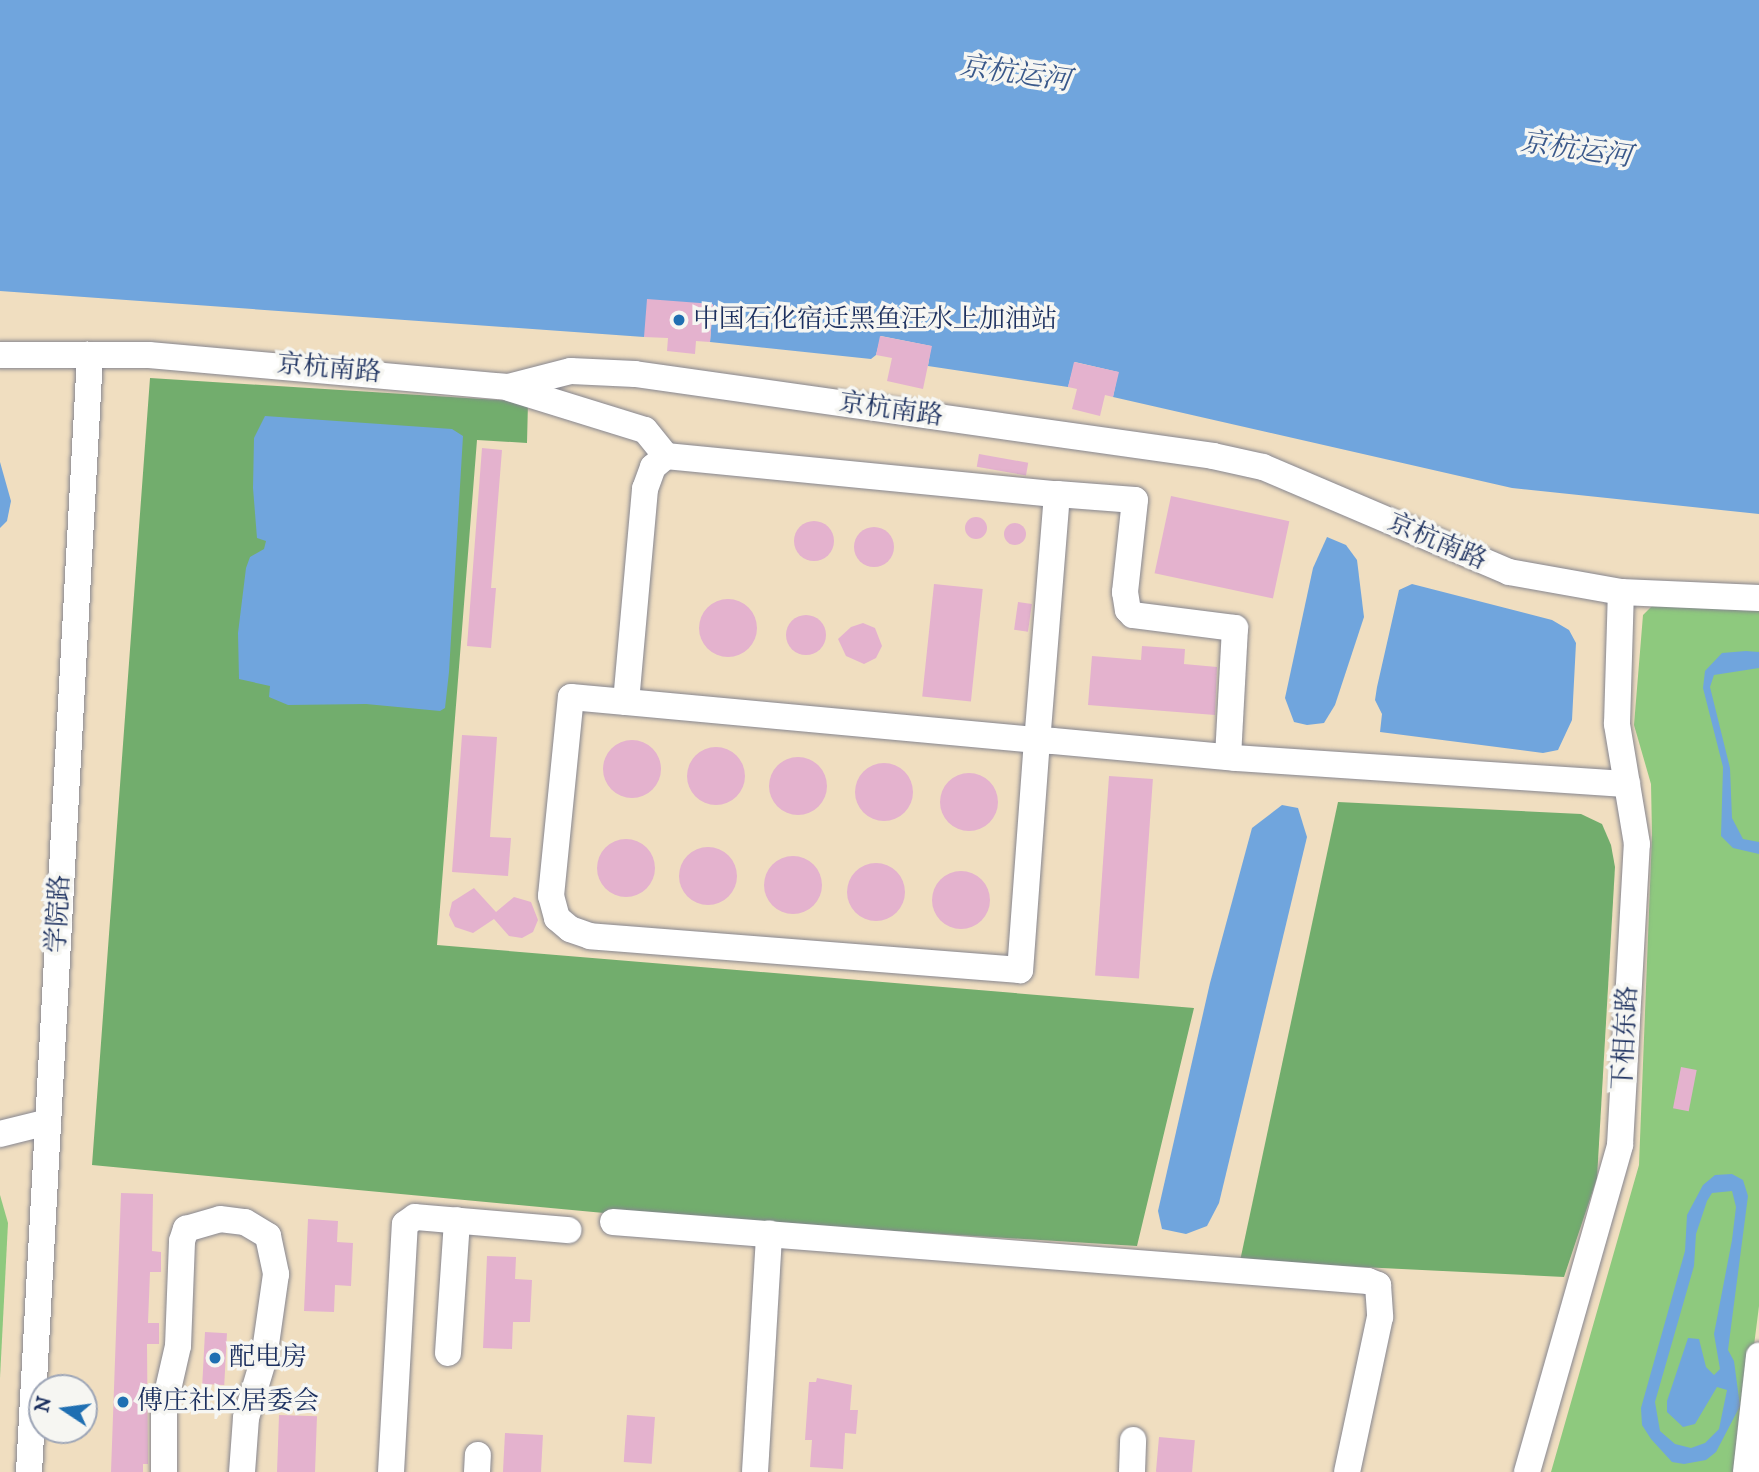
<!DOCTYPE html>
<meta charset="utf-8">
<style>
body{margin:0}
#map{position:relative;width:1759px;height:1472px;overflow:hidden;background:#f0dec0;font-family:"IM FELL DW Pica","Noto Serif SC",serif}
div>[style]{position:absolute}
.green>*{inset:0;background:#8ec97e}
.forest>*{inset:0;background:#72ad6d}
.water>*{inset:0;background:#70a5dd}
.building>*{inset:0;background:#e4b2ce;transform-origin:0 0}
.round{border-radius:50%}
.roads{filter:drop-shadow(0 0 2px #86868f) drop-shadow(0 0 2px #86868f)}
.minor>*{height:26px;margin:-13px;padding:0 13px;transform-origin:13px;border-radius:13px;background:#fff}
.dots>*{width:19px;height:19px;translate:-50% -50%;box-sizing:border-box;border:4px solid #f6f6f2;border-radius:50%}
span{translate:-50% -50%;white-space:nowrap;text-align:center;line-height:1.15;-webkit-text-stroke:7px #f6f6f2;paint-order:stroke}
.poi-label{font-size:26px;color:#1b2f5e}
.left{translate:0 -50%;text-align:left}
.street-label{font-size:26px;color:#1b2f5e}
.water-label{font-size:28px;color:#39588a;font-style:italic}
.north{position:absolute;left:28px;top:1374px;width:70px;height:70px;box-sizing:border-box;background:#f6f6f2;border:2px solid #9ea6b7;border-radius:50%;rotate:283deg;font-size:19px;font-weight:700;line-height:28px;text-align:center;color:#1b2f5e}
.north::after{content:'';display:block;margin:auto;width:24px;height:32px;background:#1f6fb2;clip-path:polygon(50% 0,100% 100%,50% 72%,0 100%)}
</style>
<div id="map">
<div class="green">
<i style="clip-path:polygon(1652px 606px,1759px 611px,1759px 1306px,1738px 1472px,1551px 1472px,1639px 1165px,1652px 835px,1651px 784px,1634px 725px,1643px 615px)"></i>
<i style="clip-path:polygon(0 1195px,8px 1223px,0 1378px)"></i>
</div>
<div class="forest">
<i style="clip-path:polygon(150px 378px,528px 402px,527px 443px,477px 440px,437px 945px,1194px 1008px,1137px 1246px,604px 1213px,92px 1165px)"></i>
<i style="clip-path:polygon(1338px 802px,1581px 814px,1602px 824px,1611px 845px,1615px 867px,1597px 1178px,1564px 1277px,1240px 1261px)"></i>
</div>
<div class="water">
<i style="clip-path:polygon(0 0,1759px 0,1759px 514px,1512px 488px,1113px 397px,1118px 372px,1075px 362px,1068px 387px,928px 366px,931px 346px,881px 336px,876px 355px,871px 359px,710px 342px,713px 304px,644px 337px,0 291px)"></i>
<i style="clip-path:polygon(265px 416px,452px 429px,463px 436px,449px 672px,445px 708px,440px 711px,366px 704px,288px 705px,269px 697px,270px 686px,239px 679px,238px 633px,246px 568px,250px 557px,264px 549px,266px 541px,257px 538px,253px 488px,254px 438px)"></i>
<i style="clip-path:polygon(0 462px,11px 501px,7px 521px,0 528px)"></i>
<i style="clip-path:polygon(1327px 537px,1346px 545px,1357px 560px,1364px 617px,1335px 705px,1324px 723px,1307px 725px,1294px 722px,1285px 698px,1313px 568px)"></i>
<i style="clip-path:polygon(1412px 584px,1552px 620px,1569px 630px,1576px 643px,1572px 720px,1558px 750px,1543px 753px,1380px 732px,1382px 714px,1375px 700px,1377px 687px,1399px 590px)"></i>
<i style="clip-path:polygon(1746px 651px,1759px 652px,1759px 668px,1714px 675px,1710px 687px,1730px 768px,1732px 818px,1743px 839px,1759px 842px,1759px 854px,1733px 848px,1721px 836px,1723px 767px,1703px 688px,1705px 671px,1722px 653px)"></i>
<i style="clip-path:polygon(1282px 805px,1298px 808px,1307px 837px,1219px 1203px,1207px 1226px,1186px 1234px,1162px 1229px,1158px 1211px,1210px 983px,1252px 828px)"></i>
<i style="clip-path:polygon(evenodd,1732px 1174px,1743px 1180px,1748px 1196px,1728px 1350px,1734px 1361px,1740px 1406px,1716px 1452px,1706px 1460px,1684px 1464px,1672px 1462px,1651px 1439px,1642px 1425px,1641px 1408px,1685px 1251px,1687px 1215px,1703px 1185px,1715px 1175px,1732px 1174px,1732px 1191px,1736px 1207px,1732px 1240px,1714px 1334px,1720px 1369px,1714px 1375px,1706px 1367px,1699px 1339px,1688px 1338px,1667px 1401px,1667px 1412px,1683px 1427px,1695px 1424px,1717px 1387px,1727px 1390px,1719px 1429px,1705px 1443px,1691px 1448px,1675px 1444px,1660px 1431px,1655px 1402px,1694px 1266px,1696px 1234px,1707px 1201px,1712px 1193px,1732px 1191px)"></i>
</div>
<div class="building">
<i style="clip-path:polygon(647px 299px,713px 304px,710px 342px,696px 341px,695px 354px,667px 351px,668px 338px,644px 337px)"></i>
<i style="clip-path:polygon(880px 336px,932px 346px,923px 389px,887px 381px,892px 358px,876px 355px)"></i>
<i style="clip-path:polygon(1074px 362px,1119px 372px,1113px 397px,1105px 395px,1100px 416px,1072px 409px,1077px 389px,1068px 387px)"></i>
<i style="clip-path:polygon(482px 448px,502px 450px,491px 588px,496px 588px,491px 648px,467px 646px)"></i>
<i style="left:979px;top:454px;width:50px;height:13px;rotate:10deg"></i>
<i style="left:1171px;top:496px;width:121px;height:79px;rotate:12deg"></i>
<i class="round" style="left:965px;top:517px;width:22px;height:22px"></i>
<i class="round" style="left:794px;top:521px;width:40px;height:40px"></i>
<i class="round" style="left:1004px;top:523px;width:22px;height:22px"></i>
<i class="round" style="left:854px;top:527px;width:40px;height:40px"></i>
<i style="left:934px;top:584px;width:49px;height:113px;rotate:6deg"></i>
<i class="round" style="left:699px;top:599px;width:58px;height:58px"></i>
<i style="left:1018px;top:602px;width:14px;height:28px;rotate:8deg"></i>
<i class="round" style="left:786px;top:615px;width:40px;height:40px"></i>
<i style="clip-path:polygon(863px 623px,875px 628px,882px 646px,876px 658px,864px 664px,846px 656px,838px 639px,851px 627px)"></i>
<i style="clip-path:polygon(1142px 646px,1185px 649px,1184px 664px,1217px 667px,1215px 715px,1088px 705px,1092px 656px,1141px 660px)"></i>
<i style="clip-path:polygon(462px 735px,497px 737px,490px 837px,511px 838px,508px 876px,452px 872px)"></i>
<i class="round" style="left:603px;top:740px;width:58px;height:58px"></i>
<i class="round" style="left:687px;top:747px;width:58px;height:58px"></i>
<i class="round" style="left:769px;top:757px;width:58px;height:58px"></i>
<i class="round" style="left:855px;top:763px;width:58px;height:58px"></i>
<i class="round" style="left:940px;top:773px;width:58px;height:58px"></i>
<i style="left:1109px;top:776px;width:44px;height:200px;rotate:4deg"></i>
<i class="round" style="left:597px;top:839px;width:58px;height:58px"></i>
<i class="round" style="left:679px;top:847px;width:58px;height:58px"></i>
<i class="round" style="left:764px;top:856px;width:58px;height:58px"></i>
<i class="round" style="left:847px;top:863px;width:58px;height:58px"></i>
<i class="round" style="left:932px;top:871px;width:58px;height:58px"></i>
<i style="clip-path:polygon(474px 888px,496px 912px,514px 897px,531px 902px,538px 920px,533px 932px,522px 938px,509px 936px,494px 919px,473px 933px,455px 927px,449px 915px,452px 902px)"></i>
<i style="left:1681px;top:1067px;width:16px;height:42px;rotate:11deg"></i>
<i style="clip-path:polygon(121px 1193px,153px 1194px,152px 1251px,161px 1252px,161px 1272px,150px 1272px,148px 1323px,159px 1323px,159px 1344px,147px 1344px,148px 1464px,143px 1464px,143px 1472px,111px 1472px)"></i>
<i style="clip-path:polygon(308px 1219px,338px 1221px,337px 1242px,353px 1243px,351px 1286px,335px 1285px,334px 1312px,304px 1311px)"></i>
<i style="clip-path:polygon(487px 1256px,516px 1257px,515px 1279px,532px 1280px,530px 1322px,513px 1322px,512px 1349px,483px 1348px)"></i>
<i style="left:205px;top:1332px;width:22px;height:52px;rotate:3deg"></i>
<i style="clip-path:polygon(817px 1378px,852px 1385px,850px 1410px,858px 1410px,856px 1434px,845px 1433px,843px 1469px,810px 1467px,812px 1440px,805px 1440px,809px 1382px,816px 1382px)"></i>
<i style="left:279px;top:1415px;width:38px;height:57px;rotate:2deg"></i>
<i style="left:627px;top:1415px;width:28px;height:47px;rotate:4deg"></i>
<i style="left:505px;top:1433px;width:38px;height:39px;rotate:3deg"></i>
<i style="left:1159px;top:1437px;width:36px;height:35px;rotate:5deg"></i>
</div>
<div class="roads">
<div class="minor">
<i style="left:0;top:355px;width:149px"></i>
<i style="left:149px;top:355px;width:360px;rotate:5.1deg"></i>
<i style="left:508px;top:387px;width:65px;rotate:-14.3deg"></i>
<i style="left:571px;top:371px;width:64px;rotate:2.7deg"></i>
<i style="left:635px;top:374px;width:584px;rotate:8.07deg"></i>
<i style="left:1213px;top:456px;width:51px;rotate:12.4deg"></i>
<i style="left:1263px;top:467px;width:267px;rotate:23.1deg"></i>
<i style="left:1509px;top:572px;width:114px;rotate:10.1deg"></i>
<i style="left:1621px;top:592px;width:138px;rotate:2.5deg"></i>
<i style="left:509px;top:388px;width:142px;rotate:17.2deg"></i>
<i style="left:645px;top:430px;width:33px;rotate:51deg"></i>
<i style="left:1057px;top:494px;width:78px;rotate:4.4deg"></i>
<i style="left:1135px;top:500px;width:93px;rotate:96.2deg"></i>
<i style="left:1125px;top:592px;width:18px;rotate:81deg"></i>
<i style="left:1128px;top:610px;width:7px;rotate:45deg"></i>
<i style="left:1133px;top:615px;width:103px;rotate:7.3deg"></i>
<i style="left:1235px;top:628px;width:129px;rotate:93.1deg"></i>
<i style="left:626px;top:702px;width:214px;rotate:-84.9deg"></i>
<i style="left:645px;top:489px;width:23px;rotate:-70deg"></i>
<i style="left:653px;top:467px;width:17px;rotate:-40deg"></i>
<i style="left:666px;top:456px;width:393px;rotate:5.6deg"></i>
<i style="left:1057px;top:494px;width:247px;rotate:94.6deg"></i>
<i style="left:1037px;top:740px;width:231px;rotate:94.2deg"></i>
<i style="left:1020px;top:970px;width:431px;rotate:-175.5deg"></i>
<i style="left:590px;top:936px;width:21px;rotate:-161deg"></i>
<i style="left:570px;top:929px;width:17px;rotate:-140deg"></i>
<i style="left:557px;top:918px;width:23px;rotate:-105deg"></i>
<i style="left:551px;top:896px;width:200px;rotate:-84.3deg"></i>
<i style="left:571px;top:697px;width:55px;rotate:5.2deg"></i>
<i style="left:626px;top:702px;width:413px;rotate:5.3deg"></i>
<i style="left:1037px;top:740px;width:16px;rotate:4deg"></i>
<i style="left:1053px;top:741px;width:183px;rotate:5.3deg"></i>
<i style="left:1235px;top:758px;width:393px;rotate:3.8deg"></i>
<i style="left:0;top:1134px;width:49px;rotate:-14deg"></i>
<i style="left:613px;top:1222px;width:757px;rotate:4.47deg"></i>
<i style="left:1368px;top:1281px;width:11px;rotate:22deg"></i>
<i style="left:1378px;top:1285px;width:32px;rotate:86deg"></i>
<i style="left:1380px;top:1317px;width:158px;rotate:102deg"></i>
<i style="left:448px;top:1353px;width:133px;rotate:-86.1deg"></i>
<i style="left:29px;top:1472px;width:1119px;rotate:-86.87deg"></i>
<i style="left:164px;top:1472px;width:65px;rotate:-90deg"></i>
<i style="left:164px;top:1407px;width:63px;rotate:-77.1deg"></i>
<i style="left:178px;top:1346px;width:105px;rotate:-87.8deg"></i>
<i style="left:182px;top:1241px;width:13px;rotate:-72deg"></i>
<i style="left:186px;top:1229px;width:35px;rotate:-16deg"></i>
<i style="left:220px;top:1219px;width:25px;rotate:7deg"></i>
<i style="left:245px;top:1222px;width:27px;rotate:31deg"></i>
<i style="left:268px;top:1236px;width:39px;rotate:78deg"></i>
<i style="left:276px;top:1274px;width:85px;rotate:98.1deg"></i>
<i style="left:264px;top:1358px;width:63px;rotate:106.7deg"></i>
<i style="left:246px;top:1418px;width:54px;rotate:94.2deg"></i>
<i style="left:391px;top:1472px;width:248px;rotate:-86.8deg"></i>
<i style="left:405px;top:1224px;width:12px;rotate:-35deg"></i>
<i style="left:415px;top:1217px;width:154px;rotate:4.9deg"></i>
<i style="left:477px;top:1472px;width:17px;rotate:-87deg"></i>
<i style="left:755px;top:1472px;width:239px;rotate:-86.6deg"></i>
<i style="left:1132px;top:1472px;width:32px;rotate:-88deg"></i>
<i style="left:1527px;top:1472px;width:340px;rotate:-74.1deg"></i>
<i style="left:1620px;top:1145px;width:301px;rotate:-86.8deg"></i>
<i style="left:1637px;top:844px;width:122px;rotate:-99.5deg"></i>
<i style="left:1617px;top:724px;width:132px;rotate:-88.3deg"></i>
<i style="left:1746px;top:1472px;width:117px;rotate:-83.6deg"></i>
</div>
</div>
<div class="dots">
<i style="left:679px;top:320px;background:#1f6fb2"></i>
<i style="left:215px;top:1358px;background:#1f6fb2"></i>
<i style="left:123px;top:1402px;background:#1f6fb2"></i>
</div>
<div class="poi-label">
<span class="left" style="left:693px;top:320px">中国石化宿迁黑鱼汪水上加油站</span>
<span class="left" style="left:229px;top:1358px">配电房</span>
<span class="left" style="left:137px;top:1402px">傅庄社区居委会</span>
</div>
<div class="street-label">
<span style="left:329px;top:369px;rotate:5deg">京杭南路</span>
<span style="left:891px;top:410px;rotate:8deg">京杭南路</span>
<span style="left:1437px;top:542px;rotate:23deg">京杭南路</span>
<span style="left:59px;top:914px;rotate:-87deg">学院路</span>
<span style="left:1626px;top:1038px;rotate:-87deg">下相东路</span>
</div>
<div class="water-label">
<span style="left:1015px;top:74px;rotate:8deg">京杭运河</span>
<span style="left:1576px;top:150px;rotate:8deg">京杭运河</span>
</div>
<div class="north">N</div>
</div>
